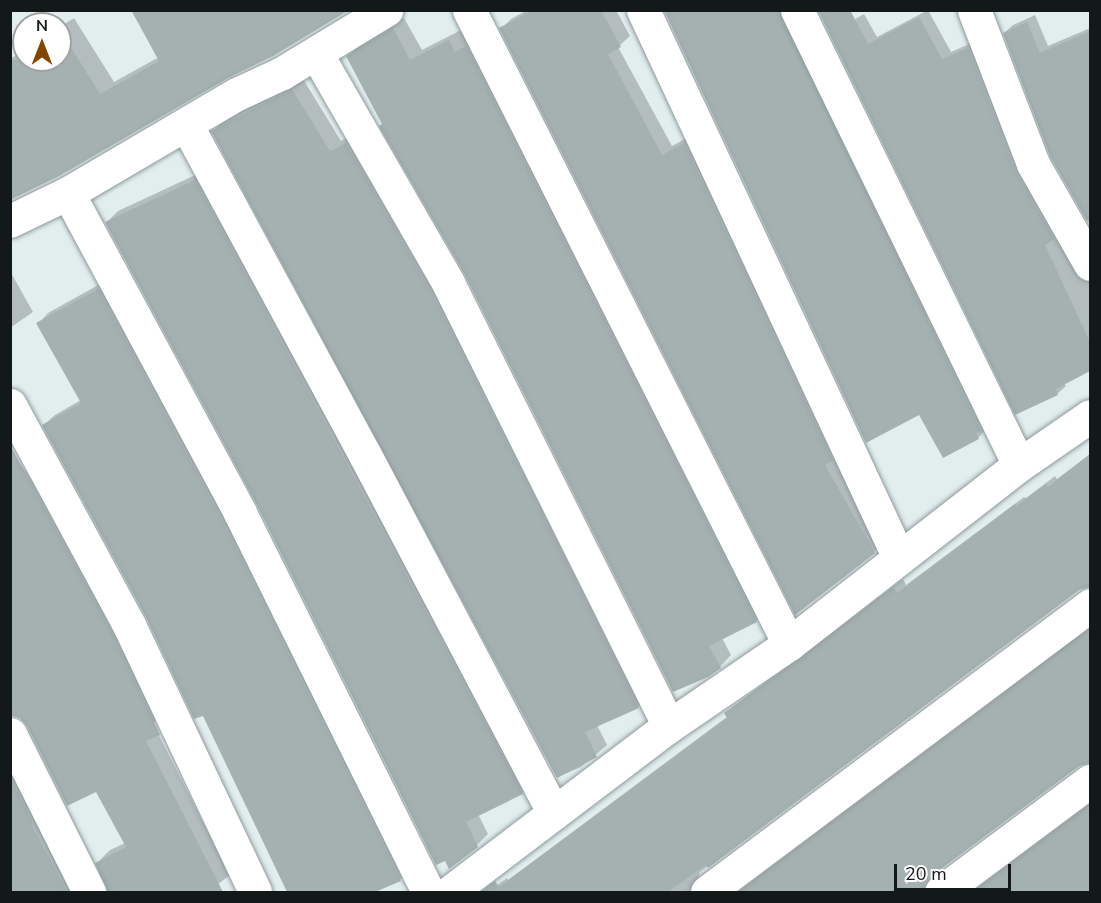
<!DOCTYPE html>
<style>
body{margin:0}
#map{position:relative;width:1101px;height:903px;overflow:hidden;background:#e2edee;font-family:"Nunito Sans",sans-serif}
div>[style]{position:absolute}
.shadow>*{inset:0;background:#0003}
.building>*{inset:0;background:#a5b0b0}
.roads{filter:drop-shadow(0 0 2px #8f9a9b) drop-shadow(0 0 2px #8f9a9b)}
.minor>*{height:33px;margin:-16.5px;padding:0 16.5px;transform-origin:16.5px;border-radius:16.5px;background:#fff}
.tertiary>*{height:33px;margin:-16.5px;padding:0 16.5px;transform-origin:16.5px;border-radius:16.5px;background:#fff}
span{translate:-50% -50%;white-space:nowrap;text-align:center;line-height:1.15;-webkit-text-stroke:5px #fff;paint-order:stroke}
.frame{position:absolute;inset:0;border:12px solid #131818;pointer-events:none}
.north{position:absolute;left:12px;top:12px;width:60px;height:60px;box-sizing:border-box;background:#fff;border:2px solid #a1a3a3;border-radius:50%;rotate:0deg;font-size:16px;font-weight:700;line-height:24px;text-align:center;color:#131818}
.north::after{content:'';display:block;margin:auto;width:21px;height:27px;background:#834601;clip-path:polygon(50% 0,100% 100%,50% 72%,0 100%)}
.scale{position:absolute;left:894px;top:864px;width:117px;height:27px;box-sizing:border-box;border:3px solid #131818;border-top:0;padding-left:8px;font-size:18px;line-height:21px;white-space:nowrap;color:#131818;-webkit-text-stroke:4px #fff;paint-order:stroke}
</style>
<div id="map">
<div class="shadow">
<i style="clip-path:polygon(527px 10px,616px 10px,630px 36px,618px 47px,672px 146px,694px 134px,884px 542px,874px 552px,501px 29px,511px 19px)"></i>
<i style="clip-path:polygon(669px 10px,789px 10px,988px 428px,978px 438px,920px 413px)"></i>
<i style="clip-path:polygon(928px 10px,951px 52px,976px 41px,1090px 273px,1090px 369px,1064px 383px,1066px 386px,1057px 394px,840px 28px,864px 14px,877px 37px)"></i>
<i style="clip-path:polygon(1035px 15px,1048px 46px,1090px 28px,1090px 224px,1051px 155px,1004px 33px,1013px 25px)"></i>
<i style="clip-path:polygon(74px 18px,114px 82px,159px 57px,227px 76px,10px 198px,10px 59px,24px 50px,24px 60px,60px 60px,60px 27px)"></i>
<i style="clip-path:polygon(404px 18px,422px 50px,461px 30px,767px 610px,756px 621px,722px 638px,731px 655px,720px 667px,466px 274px,348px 56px,359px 45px)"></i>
<i style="clip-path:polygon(303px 79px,341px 141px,357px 133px,649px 696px,638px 707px,597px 725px,607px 745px,581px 767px,558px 777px,213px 131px,224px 120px)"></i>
<i style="clip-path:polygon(206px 170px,533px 782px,522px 793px,478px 814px,488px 834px,477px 845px,436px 863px,258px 504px,107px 222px,118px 211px)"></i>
<i style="clip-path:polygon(10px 271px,33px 312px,10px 328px)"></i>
<i style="clip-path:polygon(109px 279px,411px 869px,401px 879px,371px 892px,290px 892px,203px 714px,44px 425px,55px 415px,81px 400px,38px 324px,48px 313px)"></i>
<i style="clip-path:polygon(10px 450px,51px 506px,167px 711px,153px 724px,230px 875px,208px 892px,109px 892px,97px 863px,110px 850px,125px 843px)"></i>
<i style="clip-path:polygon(1090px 454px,1090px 585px,1078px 589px,700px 872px,697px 884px,700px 892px,487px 892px,507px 878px,508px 880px,728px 716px,726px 713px,735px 705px,903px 579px,906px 585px,1024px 497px,1026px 498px,1055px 476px,1057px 479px)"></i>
<i style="clip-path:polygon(1090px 627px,1090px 761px,1079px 764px,932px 874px,931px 884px,934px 892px,737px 892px)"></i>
<i style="clip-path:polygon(10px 739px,89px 892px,10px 892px)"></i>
<i style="clip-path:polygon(1090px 803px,1090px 892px,971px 892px)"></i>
</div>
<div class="building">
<i style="clip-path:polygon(131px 10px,349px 10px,273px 56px,228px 78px,59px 176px,10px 200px,10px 60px,60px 60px,60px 45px,67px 41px,100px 94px,159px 61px)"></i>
<i style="clip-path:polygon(533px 10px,601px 10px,621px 47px,608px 54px,662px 155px,684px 143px,833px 461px,825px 465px,875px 553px,795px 615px,499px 28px)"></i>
<i style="clip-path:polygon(664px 10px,779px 10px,981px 431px,976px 433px,979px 439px,943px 458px,919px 415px,866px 443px)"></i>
<i style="clip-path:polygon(818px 10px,850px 10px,868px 44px,919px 17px,942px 59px,968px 48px,1015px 171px,1054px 239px,1045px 245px,1090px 342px,1090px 371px,1056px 389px,1058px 395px,1015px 415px)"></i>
<i style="clip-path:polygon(1027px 22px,1040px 53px,1090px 31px,1090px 219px,1087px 221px,1050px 156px,1003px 33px)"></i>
<i style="clip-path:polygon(393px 28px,410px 60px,449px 40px,455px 52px,466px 46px,757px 622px,709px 646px,721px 668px,708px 677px,673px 692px,465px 275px,379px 126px,382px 124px,346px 56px)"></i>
<i style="clip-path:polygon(292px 89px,330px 151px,346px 143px,431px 292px,639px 708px,585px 732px,597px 757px,557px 778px,211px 131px)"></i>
<i style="clip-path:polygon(195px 180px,523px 794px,466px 822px,478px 847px,449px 869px,445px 861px,436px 865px,257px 505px,105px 222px)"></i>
<i style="clip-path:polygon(98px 289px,223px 522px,401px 881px,375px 892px,287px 892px,203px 716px,194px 719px,146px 617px,42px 425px,81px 403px,36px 323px)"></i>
<i style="clip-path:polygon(10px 445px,112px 633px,160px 735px,146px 741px,223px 892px,108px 892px,95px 863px,126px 847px,96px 792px,67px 806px,27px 726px,20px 718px,10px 715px)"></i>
<i style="clip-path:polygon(1090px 454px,1090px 587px,1079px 590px,708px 868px,706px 865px,668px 892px,480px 892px,495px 881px,499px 887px,727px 718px,724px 713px,800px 659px,893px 587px,897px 593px,1015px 504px,1016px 506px,1046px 484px,1048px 487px)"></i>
<i style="clip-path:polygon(1090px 628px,1090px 763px,1079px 766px,930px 877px,924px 884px,923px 892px,738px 892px)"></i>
<i style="clip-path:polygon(10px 777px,33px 823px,31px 824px,67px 892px,10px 892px)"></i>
<i style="clip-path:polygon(1090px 804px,1090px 892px,972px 892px)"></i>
</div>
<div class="roads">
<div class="minor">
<i style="left:469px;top:10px;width:710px;rotate:63.22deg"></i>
<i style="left:643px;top:10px;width:605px;rotate:64.96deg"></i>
<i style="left:797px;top:10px;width:506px;rotate:63.99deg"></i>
<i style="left:974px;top:10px;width:165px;rotate:69deg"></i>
<i style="left:1033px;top:164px;width:115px;rotate:60.3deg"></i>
<i style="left:316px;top:53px;width:265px;rotate:60.1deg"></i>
<i style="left:448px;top:283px;width:495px;rotate:63.5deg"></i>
<i style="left:186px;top:124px;width:376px;rotate:61.6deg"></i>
<i style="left:365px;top:455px;width:405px;rotate:62.2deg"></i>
<i style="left:68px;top:193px;width:363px;rotate:61.7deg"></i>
<i style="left:240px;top:513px;width:423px;rotate:63.6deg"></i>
<i style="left:10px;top:221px;width:64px;rotate:-25.8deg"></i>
<i style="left:68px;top:193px;width:196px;rotate:-30.4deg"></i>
<i style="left:237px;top:94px;width:50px;rotate:-25deg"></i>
<i style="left:282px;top:73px;width:122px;rotate:-31.2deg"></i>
<i style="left:10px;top:405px;width:250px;rotate:61.6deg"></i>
<i style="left:129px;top:625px;width:295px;rotate:64.7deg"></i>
<i style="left:10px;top:734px;width:177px;rotate:63.4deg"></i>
<i style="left:707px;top:892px;width:479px;rotate:-36.8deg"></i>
<i style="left:941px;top:892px;width:186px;rotate:-36.7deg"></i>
</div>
<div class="tertiary">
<i style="left:450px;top:892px;width:275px;rotate:-37.2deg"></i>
<i style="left:669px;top:726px;width:145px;rotate:-34.3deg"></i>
<i style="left:789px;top:644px;width:291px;rotate:-37.9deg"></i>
<i style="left:1019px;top:465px;width:86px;rotate:-34.6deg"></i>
</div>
</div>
<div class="frame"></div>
<div class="north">N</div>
<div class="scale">20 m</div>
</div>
